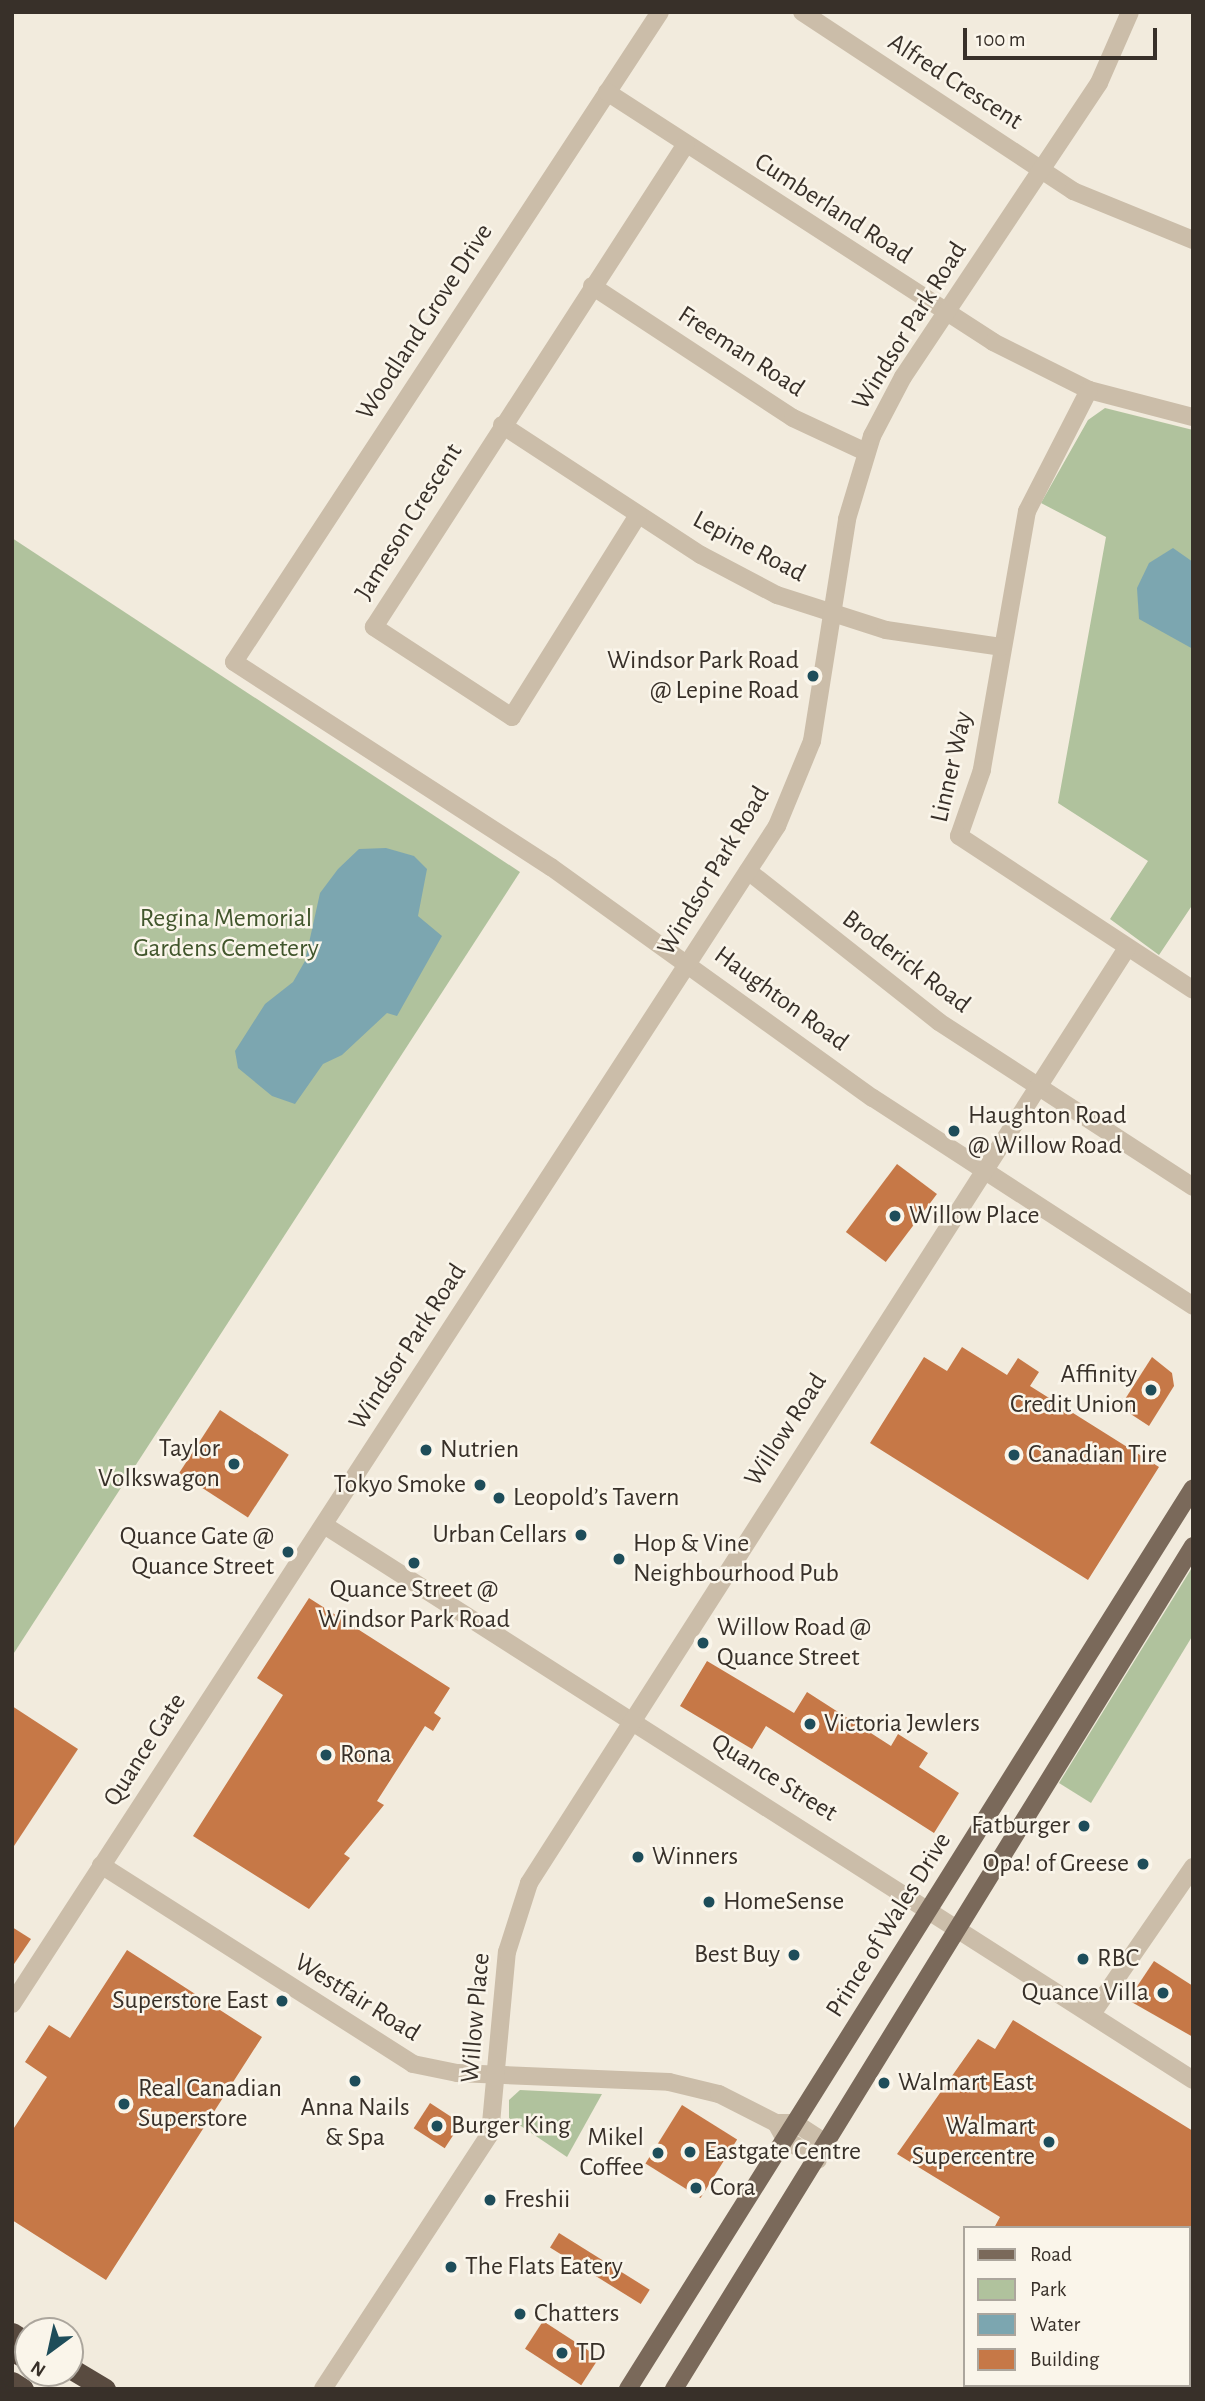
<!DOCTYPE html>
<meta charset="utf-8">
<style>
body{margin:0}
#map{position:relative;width:1205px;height:2401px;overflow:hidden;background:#f2ebdd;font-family:"Alegreya Sans",sans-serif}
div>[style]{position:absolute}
.green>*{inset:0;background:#b0c29d}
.water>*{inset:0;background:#7ca6b0}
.building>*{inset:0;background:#c67847;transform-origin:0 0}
.minor>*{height:18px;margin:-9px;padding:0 9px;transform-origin:9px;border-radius:9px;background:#cbbda9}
.major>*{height:18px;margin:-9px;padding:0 9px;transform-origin:9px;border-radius:9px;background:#7a695a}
.highway>*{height:21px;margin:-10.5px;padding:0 10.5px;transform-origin:10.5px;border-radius:10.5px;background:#594b40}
.dots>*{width:19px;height:19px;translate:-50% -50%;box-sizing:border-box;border:4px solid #faf5ea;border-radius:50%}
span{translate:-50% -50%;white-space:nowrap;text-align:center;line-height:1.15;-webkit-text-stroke:5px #faf5ea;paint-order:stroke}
.street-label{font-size:26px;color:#383029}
.poi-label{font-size:26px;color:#383029}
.right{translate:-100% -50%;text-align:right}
.left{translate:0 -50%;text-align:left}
.park-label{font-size:26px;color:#41562c}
.frame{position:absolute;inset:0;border:14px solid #383029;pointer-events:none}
.legend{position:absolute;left:963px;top:2226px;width:228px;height:161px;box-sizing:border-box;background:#faf5ea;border:2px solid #aca69d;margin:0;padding:9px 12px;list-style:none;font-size:21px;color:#383029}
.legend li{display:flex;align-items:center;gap:14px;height:35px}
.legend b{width:35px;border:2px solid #aca69d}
.north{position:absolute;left:14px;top:2317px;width:70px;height:70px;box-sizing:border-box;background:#faf5ea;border:2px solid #aca69d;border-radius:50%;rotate:213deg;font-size:19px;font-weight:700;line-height:28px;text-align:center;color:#383029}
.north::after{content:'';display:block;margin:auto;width:24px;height:32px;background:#1e4d5a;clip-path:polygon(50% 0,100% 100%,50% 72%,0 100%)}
.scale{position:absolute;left:963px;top:28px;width:194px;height:32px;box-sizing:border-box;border:4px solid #383029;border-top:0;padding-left:9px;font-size:21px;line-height:24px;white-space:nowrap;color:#383029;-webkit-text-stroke:5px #faf5ea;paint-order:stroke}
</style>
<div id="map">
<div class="green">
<i style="clip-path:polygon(1105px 408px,1193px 430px,1193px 904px,1159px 955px,1110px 919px,1148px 861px,1058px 803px,1106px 537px,1041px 503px,1088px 420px)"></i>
<i style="clip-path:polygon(12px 538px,520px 872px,12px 1656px)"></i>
<i style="clip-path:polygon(1193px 1566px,1193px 1635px,1091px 1803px,1059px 1783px)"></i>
<i style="clip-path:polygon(520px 2090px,602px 2094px,567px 2157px,509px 2118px,509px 2100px)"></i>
</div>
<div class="water">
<i style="clip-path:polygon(1173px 548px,1193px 562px,1193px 649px,1139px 619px,1137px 588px,1149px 563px)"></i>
<i style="clip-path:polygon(386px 848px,414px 856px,427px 869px,418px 916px,442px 936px,397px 1016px,387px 1013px,342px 1055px,323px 1064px,295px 1104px,272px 1096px,238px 1068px,235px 1051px,265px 1004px,293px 982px,305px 961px,320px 893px,338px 869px,359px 849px)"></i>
</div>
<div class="building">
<i style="left:897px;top:1164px;width:50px;height:85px;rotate:37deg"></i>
<i style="clip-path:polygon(962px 1347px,1007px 1375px,1018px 1358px,1039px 1372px,1030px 1386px,1159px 1467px,1088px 1580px,870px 1443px,924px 1357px,947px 1371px)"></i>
<i style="clip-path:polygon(1152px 1357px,1172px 1373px,1174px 1386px,1149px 1426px,1120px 1407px)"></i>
<i style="left:220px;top:1410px;width:82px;height:75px;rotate:33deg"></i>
<i style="clip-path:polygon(309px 1598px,450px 1688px,434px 1713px,441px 1718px,433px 1731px,425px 1726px,377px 1801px,384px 1805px,344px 1854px,350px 1858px,309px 1909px,193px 1836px,283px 1695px,257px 1678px)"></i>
<i style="clip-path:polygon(707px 1661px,794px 1713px,807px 1692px,891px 1746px,898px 1734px,928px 1753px,919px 1767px,959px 1793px,934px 1833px,766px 1726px,752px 1749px,680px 1706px)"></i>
<i style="clip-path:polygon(12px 1706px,78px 1749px,12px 1849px)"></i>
<i style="clip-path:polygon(12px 1927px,31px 1939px,12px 1967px)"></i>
<i style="clip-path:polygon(127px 1950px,262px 2037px,106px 2280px,12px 2220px,12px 2131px,47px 2077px,25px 2062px,49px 2025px,70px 2038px)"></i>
<i style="clip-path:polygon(1154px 1961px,1193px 1986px,1193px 2037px,1128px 2000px)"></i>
<i style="clip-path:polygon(1013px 2020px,1193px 2131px,1193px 2228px,994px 2228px,1000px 2217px,897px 2154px,978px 2039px,995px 2049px)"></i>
<i style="left:430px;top:2103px;width:37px;height:30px;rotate:33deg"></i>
<i style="left:682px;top:2105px;width:65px;height:69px;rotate:32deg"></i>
<i style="left:559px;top:2233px;width:107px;height:17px;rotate:32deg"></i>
<i style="left:543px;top:2321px;width:67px;height:33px;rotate:33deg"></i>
</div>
<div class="minor">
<i style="left:660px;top:12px;width:777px;rotate:123.24deg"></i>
<i style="left:234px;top:662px;width:378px;rotate:32.9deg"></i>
<i style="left:551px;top:867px;width:396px;rotate:35.7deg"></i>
<i style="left:873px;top:1098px;width:382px;rotate:33deg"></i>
<i style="left:802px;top:12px;width:325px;rotate:33.4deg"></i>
<i style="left:1073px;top:191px;width:130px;rotate:22.2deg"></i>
<i style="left:607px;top:92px;width:460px;rotate:32.9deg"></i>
<i style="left:993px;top:342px;width:107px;rotate:26.6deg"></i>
<i style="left:1089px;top:390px;width:107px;rotate:14.6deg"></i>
<i style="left:592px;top:286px;width:240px;rotate:33.3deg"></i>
<i style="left:793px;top:418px;width:81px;rotate:25deg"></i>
<i style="left:1089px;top:390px;width:136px;rotate:117.1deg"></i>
<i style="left:1027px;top:511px;width:263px;rotate:99.9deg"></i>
<i style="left:982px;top:770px;width:70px;rotate:109.2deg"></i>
<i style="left:959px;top:836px;width:280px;rotate:33.3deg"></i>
<i style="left:502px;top:425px;width:238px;rotate:33.2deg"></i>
<i style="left:701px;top:555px;width:86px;rotate:27.8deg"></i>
<i style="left:777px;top:595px;width:114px;rotate:17.8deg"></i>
<i style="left:886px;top:630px;width:116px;rotate:8.4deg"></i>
<i style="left:638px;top:515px;width:238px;rotate:122deg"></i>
<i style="left:512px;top:717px;width:165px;rotate:-146.9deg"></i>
<i style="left:374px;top:627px;width:575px;rotate:-57.14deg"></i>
<i style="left:748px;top:871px;width:243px;rotate:38.3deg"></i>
<i style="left:939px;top:1022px;width:303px;rotate:33deg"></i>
<i style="left:324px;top:1525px;width:1031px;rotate:32.56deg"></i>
<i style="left:101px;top:1865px;width:370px;rotate:32.5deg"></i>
<i style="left:413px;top:2064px;width:45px;rotate:11.6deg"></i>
<i style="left:457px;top:2073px;width:212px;rotate:2.4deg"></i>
<i style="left:669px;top:2082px;width:51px;rotate:13.5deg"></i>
<i style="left:719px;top:2094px;width:64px;rotate:27deg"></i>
<i style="left:776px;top:2123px;width:18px;rotate:61deg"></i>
<i style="left:785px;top:2139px;width:39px;rotate:32deg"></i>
<i style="left:12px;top:2004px;width:1405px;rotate:-57deg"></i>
<i style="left:777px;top:826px;width:92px;rotate:-67.6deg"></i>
<i style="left:812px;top:741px;width:225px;rotate:-81deg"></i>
<i style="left:847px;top:519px;width:87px;rotate:-73.2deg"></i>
<i style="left:872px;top:436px;width:67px;rotate:-62.3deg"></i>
<i style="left:903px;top:377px;width:353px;rotate:-56.3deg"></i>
<i style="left:1099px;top:83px;width:77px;rotate:-66.4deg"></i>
<i style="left:1094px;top:2011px;width:175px;rotate:-55.5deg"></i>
<i style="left:779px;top:2123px;width:16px"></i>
<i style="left:795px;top:2123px;width:38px;rotate:33deg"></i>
<i style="left:323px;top:2389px;width:305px;rotate:-56.8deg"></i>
<i style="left:490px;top:2134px;width:183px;rotate:-84.7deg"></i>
<i style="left:507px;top:1952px;width:72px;rotate:-72.3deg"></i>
<i style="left:529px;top:1883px;width:1110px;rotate:-57.4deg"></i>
</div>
<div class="major">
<i style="left:628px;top:2389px;width:1063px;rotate:-57.91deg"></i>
<i style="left:674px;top:2389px;width:990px;rotate:-58.38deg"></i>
</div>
<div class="highway">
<i style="left:12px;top:2333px;width:19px;rotate:32deg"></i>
<i style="left:12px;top:2351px;width:18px;rotate:27deg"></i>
<i style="left:70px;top:2368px;width:41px;rotate:31deg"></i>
<i style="left:12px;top:2382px;width:13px;rotate:32deg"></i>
</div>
<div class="dots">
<i style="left:813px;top:676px;background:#1e4d5a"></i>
<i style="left:954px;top:1131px;background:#1e4d5a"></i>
<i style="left:895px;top:1216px;background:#1e4d5a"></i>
<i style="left:1151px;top:1390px;background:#1e4d5a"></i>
<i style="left:426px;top:1450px;background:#1e4d5a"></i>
<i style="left:1014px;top:1455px;background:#1e4d5a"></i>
<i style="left:234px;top:1464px;background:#1e4d5a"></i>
<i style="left:480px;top:1485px;background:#1e4d5a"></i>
<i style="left:499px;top:1498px;background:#1e4d5a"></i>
<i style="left:581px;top:1535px;background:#1e4d5a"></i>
<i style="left:288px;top:1552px;background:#1e4d5a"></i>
<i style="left:619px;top:1559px;background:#1e4d5a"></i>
<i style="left:414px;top:1563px;background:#1e4d5a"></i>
<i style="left:703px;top:1643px;background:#1e4d5a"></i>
<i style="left:810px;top:1724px;background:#1e4d5a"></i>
<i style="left:326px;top:1755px;background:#1e4d5a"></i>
<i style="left:1084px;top:1826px;background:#1e4d5a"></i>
<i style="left:638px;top:1857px;background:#1e4d5a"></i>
<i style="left:1143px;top:1864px;background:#1e4d5a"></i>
<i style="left:709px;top:1902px;background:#1e4d5a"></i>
<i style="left:794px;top:1955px;background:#1e4d5a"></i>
<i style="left:1083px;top:1959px;background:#1e4d5a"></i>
<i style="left:1163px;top:1993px;background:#1e4d5a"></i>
<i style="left:282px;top:2001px;background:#1e4d5a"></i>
<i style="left:355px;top:2081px;background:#1e4d5a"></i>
<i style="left:884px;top:2083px;background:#1e4d5a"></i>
<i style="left:124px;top:2104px;background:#1e4d5a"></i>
<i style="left:437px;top:2126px;background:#1e4d5a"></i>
<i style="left:1049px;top:2142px;background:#1e4d5a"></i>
<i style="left:690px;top:2152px;background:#1e4d5a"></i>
<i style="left:658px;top:2153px;background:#1e4d5a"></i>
<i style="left:696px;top:2188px;background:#1e4d5a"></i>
<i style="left:490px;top:2200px;background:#1e4d5a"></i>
<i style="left:451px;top:2267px;background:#1e4d5a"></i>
<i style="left:520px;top:2314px;background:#1e4d5a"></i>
<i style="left:562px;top:2353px;background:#1e4d5a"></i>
</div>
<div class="street-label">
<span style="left:955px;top:82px;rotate:33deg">Alfred Crescent</span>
<span style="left:833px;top:209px;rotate:33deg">Cumberland Road</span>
<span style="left:425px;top:322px;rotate:-57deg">Woodland Grove Drive</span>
<span style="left:910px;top:326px;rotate:-58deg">Windsor Park Road</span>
<span style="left:741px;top:352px;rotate:33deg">Freeman Road</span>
<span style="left:409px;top:522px;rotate:-58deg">Jameson Crescent</span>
<span style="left:749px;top:547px;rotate:28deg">Lepine Road</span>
<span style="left:952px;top:767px;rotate:-77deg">Linner Way</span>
<span style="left:714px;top:871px;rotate:-59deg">Windsor Park Road</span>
<span style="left:906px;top:962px;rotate:37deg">Broderick Road</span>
<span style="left:781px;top:999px;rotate:36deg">Haughton Road</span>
<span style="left:408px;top:1347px;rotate:-57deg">Windsor Park Road</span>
<span style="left:786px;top:1430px;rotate:-57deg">Willow Road</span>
<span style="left:145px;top:1750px;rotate:-57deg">Quance Gate</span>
<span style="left:774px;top:1778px;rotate:32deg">Quance Street</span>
<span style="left:889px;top:1925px;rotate:-58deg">Prince of Wales Drive</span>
<span style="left:357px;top:1998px;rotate:32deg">Westfair Road</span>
<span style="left:476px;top:2018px;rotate:-85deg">Willow Place</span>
</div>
<div class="poi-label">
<span class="right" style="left:799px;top:676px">Windsor Park Road<br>@ Lepine Road</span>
<span class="left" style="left:968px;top:1131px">Haughton Road<br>@ Willow Road</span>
<span class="left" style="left:909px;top:1216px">Willow Place</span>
<span class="right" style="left:1137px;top:1390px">Affinity<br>Credit Union</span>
<span class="right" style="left:220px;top:1464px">Taylor<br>Volkswagon</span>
<span class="left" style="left:440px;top:1450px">Nutrien</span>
<span class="left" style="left:1028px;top:1455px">Canadian Tire</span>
<span class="right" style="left:466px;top:1485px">Tokyo Smoke</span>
<span class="left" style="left:513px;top:1498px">Leopold’s Tavern</span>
<span class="right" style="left:567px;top:1535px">Urban Cellars</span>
<span class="right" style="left:274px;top:1552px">Quance Gate @<br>Quance Street</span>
<span class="left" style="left:633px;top:1559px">Hop &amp; Vine<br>Neighbourhood Pub</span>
<span style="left:414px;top:1605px">Quance Street @<br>Windsor Park Road</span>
<span class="left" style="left:717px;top:1643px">Willow Road @<br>Quance Street</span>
<span class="left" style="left:824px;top:1724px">Victoria Jewlers</span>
<span class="left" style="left:340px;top:1755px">Rona</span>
<span class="right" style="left:1070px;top:1826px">Fatburger</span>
<span class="left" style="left:652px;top:1857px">Winners</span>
<span class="right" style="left:1129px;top:1864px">Opa! of Greese</span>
<span class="left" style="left:723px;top:1902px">HomeSense</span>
<span class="right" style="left:780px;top:1955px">Best Buy</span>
<span class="left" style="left:1097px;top:1959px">RBC</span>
<span class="right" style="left:1149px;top:1993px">Quance Villa</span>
<span class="right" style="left:268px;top:2001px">Superstore East</span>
<span class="left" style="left:898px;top:2083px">Walmart East</span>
<span class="left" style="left:138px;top:2104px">Real Canadian<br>Superstore</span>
<span style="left:355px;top:2123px">Anna Nails<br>&amp; Spa</span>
<span class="left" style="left:451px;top:2126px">Burger King</span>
<span class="right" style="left:1035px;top:2142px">Walmart<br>Supercentre</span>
<span class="right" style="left:644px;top:2153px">Mikel<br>Coffee</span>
<span class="left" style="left:704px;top:2152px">Eastgate Centre</span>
<span class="left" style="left:710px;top:2188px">Cora</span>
<span class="left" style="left:504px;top:2200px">Freshii</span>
<span class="left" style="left:465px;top:2267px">The Flats Eatery</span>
<span class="left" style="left:534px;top:2314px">Chatters</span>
<span class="left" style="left:576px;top:2353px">TD</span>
</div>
<div class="park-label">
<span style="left:226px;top:934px">Regina Memorial<br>Gardens Cemetery</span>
</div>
<div class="frame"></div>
<ul class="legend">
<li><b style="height:9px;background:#7a695a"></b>Road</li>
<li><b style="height:19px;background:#b0c29d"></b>Park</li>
<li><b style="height:19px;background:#7ca6b0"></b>Water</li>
<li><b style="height:19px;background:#c67847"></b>Building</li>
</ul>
<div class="north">N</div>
<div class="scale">100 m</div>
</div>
